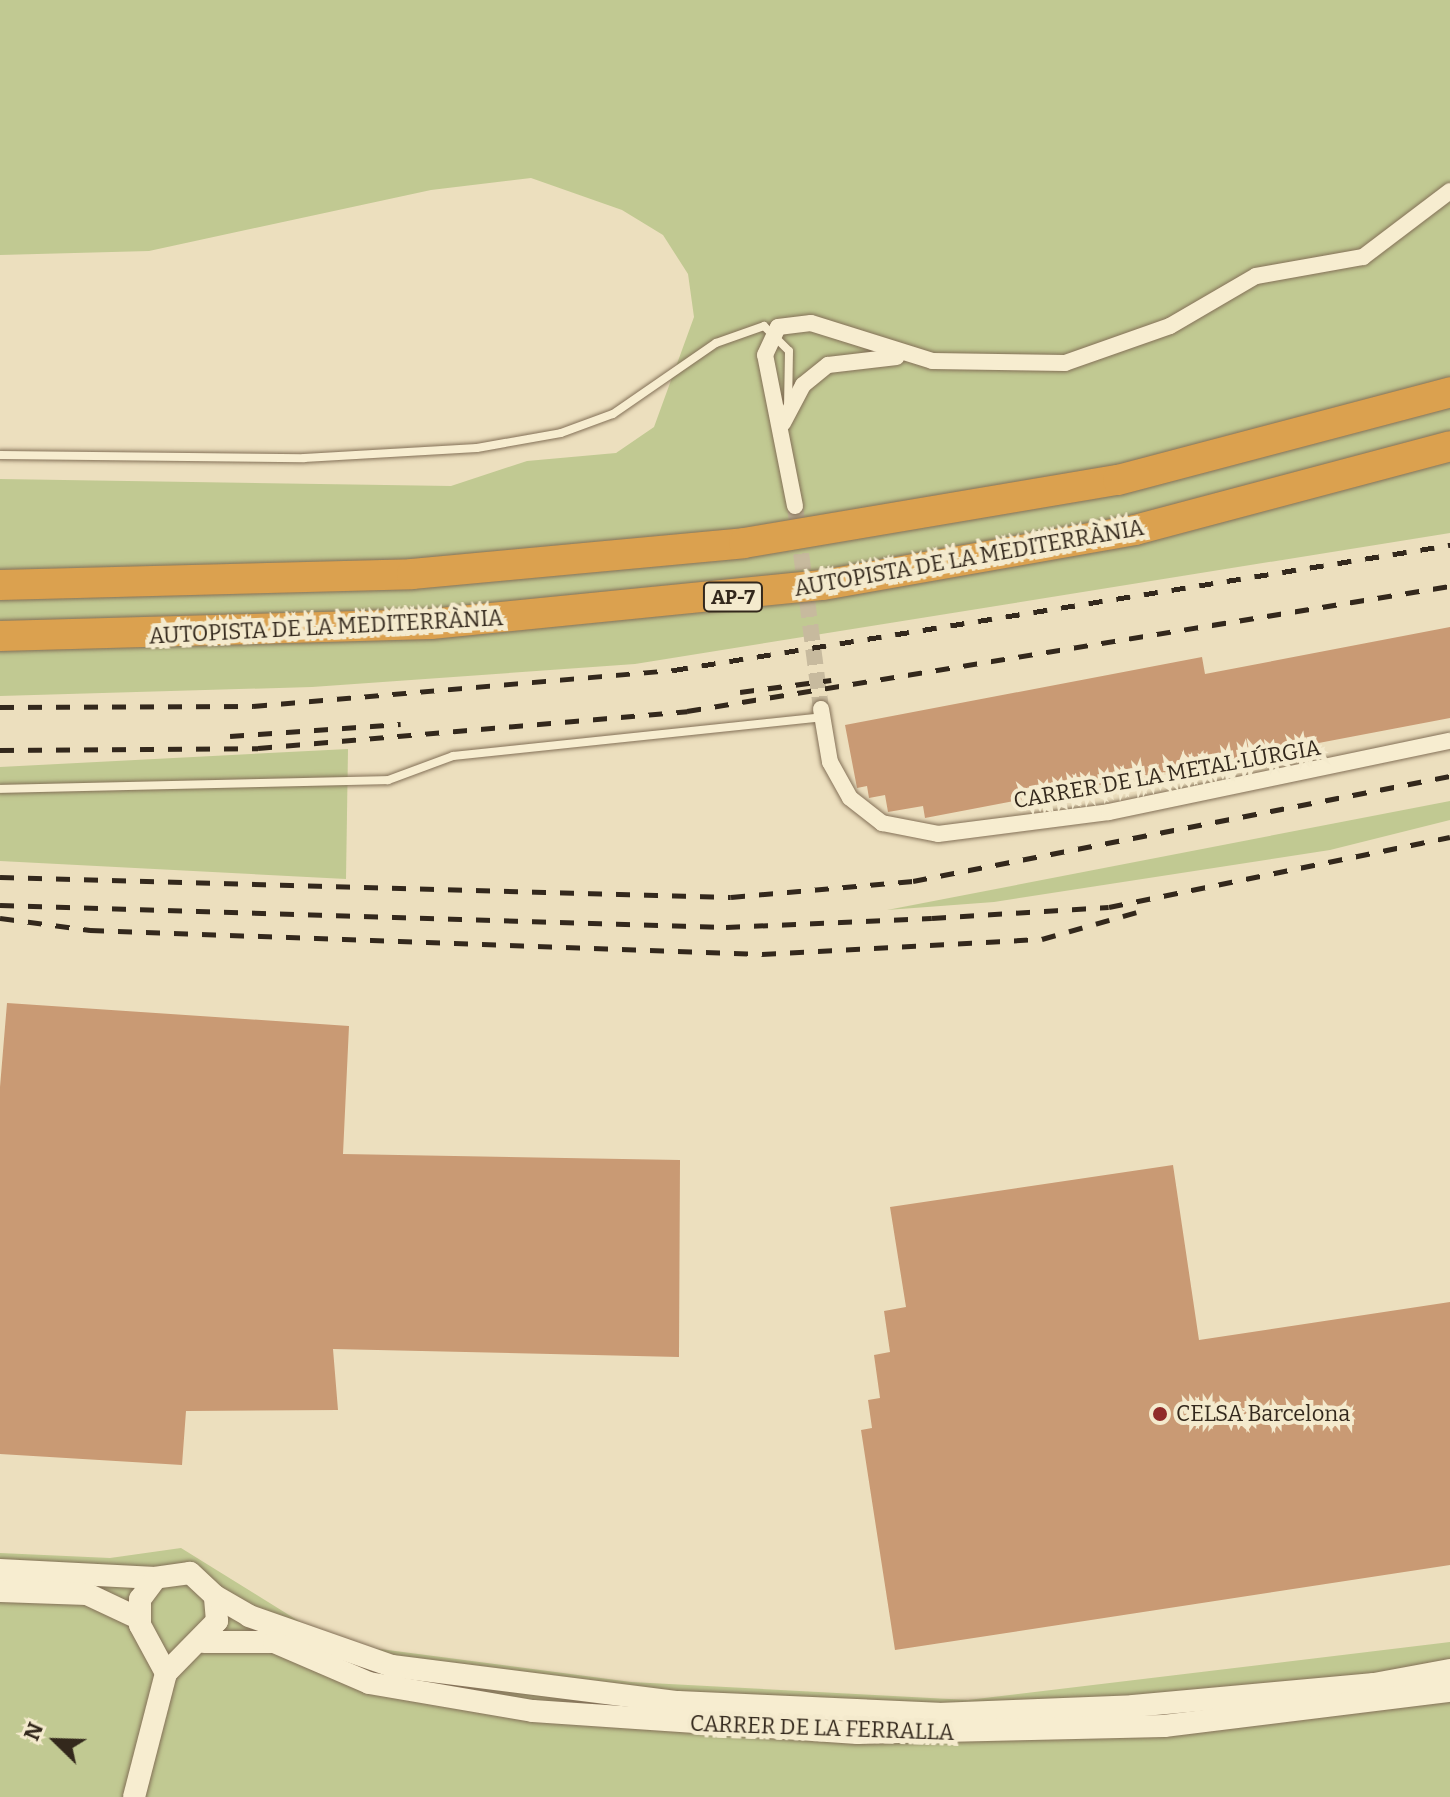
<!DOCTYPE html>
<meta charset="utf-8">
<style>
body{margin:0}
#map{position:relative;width:1450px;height:1797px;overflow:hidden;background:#ecdfbe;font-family:Bitter,serif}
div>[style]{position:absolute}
.green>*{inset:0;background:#c1c992}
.building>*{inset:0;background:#c99a74}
.street-tunnel>*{height:16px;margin-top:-8px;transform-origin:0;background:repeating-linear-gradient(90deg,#c7ba9e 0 16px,transparent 0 24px)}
.roads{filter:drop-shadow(0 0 2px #837057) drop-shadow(0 0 2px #837057)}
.lane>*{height:8px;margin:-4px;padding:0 4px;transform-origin:4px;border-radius:4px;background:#f7edd0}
.street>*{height:16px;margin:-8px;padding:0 8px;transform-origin:8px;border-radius:8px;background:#f7edd0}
.secondary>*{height:22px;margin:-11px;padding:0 11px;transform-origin:11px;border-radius:11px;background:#f7edd0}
.highway>*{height:30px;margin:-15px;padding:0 15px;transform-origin:15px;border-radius:15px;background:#dba14f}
.rail>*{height:5px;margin-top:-2.5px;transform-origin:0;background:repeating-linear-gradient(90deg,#33281c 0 14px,transparent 0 28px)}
.dots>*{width:22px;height:22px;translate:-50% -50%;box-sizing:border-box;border:4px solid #f4eacd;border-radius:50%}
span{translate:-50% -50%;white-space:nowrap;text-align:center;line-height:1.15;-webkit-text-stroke:8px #f4eacd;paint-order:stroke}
.shield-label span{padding:2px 6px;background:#f4eacd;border:2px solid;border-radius:6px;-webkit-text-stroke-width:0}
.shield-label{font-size:20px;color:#33281c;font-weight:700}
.street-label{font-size:22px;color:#33281c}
.poi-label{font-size:22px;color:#33281c}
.left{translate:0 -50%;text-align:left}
.north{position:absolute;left:16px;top:1701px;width:80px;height:80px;-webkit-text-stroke:6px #f4eacd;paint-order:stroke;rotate:293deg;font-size:22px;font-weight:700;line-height:32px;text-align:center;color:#33281c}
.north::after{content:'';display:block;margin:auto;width:28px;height:36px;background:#33281c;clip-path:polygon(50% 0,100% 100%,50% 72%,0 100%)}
</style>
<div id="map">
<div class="green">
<i style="clip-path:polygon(0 0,1450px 0,1450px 533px,635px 664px,312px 687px,0 696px,0 479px,451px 486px,527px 461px,616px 453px,654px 427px,694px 317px,688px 274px,663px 235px,622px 210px,531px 178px,431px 190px,149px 251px,0 255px)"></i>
<i style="clip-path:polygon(348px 749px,346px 879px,0 861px,0 767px)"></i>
<i style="clip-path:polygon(1450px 801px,1450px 820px,1330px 850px,994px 902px,887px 910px)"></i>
<i style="clip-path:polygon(181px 1548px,334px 1643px,631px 1682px,968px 1700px,1450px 1642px,1450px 1797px,0 1797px,0 1553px,110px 1558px)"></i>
</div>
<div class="building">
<i style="clip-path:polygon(1450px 627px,1450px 718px,925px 818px,923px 806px,888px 812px,885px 795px,869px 798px,867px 786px,857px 788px,845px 725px,1202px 657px,1205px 674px)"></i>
<i style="clip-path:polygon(7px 1003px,349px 1026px,343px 1154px,680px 1160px,679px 1357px,333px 1349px,338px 1410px,186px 1411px,182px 1465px,0 1454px,0 1087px)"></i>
<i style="clip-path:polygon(1173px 1165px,1199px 1340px,1450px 1302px,1450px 1565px,895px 1650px,861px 1430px,872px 1428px,868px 1400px,880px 1398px,874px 1355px,890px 1352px,884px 1311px,906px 1307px,890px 1207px)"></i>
</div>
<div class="street-tunnel">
<i style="left:795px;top:506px;width:205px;rotate:82.7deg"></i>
</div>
<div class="roads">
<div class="lane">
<i style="left:0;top:455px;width:304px;rotate:0.6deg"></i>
<i style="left:304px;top:458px;width:173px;rotate:-3.3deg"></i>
<i style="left:477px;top:448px;width:85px;rotate:-10.1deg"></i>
<i style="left:561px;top:433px;width:55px;rotate:-20.1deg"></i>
<i style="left:613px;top:414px;width:125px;rotate:-34.6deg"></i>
<i style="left:716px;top:343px;width:51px;rotate:-19.5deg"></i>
<i style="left:764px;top:326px;width:35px;rotate:45deg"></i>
<i style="left:789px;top:351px;width:56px;rotate:91deg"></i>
<i style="left:0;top:789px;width:388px;rotate:-1.3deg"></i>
<i style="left:388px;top:780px;width:69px;rotate:-20.3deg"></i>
<i style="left:453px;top:756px;width:371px;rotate:-6deg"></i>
</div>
<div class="street">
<i style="left:783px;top:423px;width:43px;rotate:-62.2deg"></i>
<i style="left:803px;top:385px;width:32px;rotate:-39deg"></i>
<i style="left:828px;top:365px;width:69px;rotate:-6.6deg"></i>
<i style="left:795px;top:506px;width:154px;rotate:-101.2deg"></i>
<i style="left:765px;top:355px;width:31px;rotate:-65deg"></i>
<i style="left:778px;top:327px;width:33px;rotate:-7deg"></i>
<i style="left:811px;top:323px;width:127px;rotate:17.4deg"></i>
<i style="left:932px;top:361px;width:133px;rotate:0.9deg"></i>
<i style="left:1065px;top:363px;width:111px;rotate:-19.4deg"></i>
<i style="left:1170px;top:326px;width:99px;rotate:-30.2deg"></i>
<i style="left:1256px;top:276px;width:109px;rotate:-10.1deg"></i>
<i style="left:1363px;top:257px;width:109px;rotate:-37.2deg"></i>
<i style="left:821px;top:709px;width:54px;rotate:80.4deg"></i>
<i style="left:830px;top:762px;width:41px;rotate:60.9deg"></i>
<i style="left:850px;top:798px;width:41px;rotate:38deg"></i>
<i style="left:882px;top:823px;width:57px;rotate:11.1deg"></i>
<i style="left:938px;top:834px;width:172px;rotate:-7.3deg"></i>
<i style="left:1109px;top:812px;width:348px;rotate:-11.8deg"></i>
</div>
<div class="secondary">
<i style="left:0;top:1570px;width:156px;rotate:2.9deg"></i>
<i style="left:0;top:1591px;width:87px;rotate:2deg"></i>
<i style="left:87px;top:1594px;width:56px;rotate:25.2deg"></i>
<i style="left:215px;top:1596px;width:39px;rotate:30deg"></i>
<i style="left:249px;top:1616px;width:151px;rotate:19.3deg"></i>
<i style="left:392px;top:1666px;width:288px;rotate:7.2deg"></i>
<i style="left:678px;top:1702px;width:260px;rotate:2.6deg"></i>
<i style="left:938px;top:1714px;width:195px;rotate:-2.3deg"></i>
<i style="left:1133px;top:1706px;width:242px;rotate:-5.2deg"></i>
<i style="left:1374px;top:1684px;width:77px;rotate:-10.4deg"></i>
<i style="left:204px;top:1642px;width:70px"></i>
<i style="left:274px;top:1642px;width:103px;rotate:23.3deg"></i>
<i style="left:369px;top:1683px;width:166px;rotate:9.7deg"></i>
<i style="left:533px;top:1711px;width:325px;rotate:3.9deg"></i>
<i style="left:857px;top:1733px;width:307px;rotate:-1.3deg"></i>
<i style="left:1164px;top:1726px;width:288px;rotate:-7deg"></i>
<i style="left:134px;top:1797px;width:128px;rotate:-75.5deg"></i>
<i style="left:166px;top:1673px;width:73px;rotate:-45.6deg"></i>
<i style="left:217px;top:1621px;width:25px;rotate:-95deg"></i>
<i style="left:215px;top:1596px;width:34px;rotate:-137deg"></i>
<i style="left:190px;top:1573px;width:34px;rotate:172deg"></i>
<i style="left:156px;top:1578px;width:26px;rotate:127deg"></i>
<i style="left:140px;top:1599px;width:26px;rotate:90deg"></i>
<i style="left:140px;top:1625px;width:55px;rotate:61.6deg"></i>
</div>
<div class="highway">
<i style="left:0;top:585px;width:412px;rotate:-1.5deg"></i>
<i style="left:412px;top:574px;width:333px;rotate:-5.3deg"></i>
<i style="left:744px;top:543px;width:379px;rotate:-9.6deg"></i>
<i style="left:1118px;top:480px;width:343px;rotate:-14.8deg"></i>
<i style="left:0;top:636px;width:431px;rotate:-1.6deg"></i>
<i style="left:431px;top:624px;width:394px;rotate:-5.7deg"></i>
<i style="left:823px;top:585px;width:317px;rotate:-10deg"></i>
<i style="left:1135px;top:530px;width:326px;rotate:-14.9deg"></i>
</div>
</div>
<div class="rail">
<i style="left:740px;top:692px;width:92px;rotate:-7.5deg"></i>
<i style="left:0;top:707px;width:253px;rotate:-0.2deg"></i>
<i style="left:253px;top:706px;width:423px;rotate:-4.9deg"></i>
<i style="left:674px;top:670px;width:786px;rotate:-9.15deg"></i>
<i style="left:230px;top:736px;width:171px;rotate:-4deg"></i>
<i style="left:0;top:750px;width:258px;rotate:-0.4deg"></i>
<i style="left:258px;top:748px;width:431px;rotate:-4.9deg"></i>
<i style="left:687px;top:711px;width:773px;rotate:-9.3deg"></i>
<i style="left:0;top:877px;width:731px;rotate:1.57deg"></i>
<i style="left:731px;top:897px;width:183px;rotate:-5deg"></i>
<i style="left:913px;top:881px;width:547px;rotate:-11.06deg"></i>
<i style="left:0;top:905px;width:726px;rotate:1.74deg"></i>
<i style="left:726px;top:927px;width:206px;rotate:-2.5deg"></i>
<i style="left:932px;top:918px;width:177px;rotate:-3.6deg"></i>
<i style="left:1109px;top:907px;width:348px;rotate:-11.6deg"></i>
<i style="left:0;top:918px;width:91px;rotate:7.6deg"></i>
<i style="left:90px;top:930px;width:672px;rotate:2.05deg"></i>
<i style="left:762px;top:954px;width:280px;rotate:-3.1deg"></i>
<i style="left:1042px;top:939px;width:103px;rotate:-15.8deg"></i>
</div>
<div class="dots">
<i style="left:1160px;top:1414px;background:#902b29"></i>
</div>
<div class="shield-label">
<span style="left:733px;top:597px">AP-7</span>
</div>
<div class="street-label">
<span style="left:969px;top:558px;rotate:-10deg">AUTOPISTA DE LA MEDITERRÀNIA</span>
<span style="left:326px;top:627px;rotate:-3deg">AUTOPISTA DE LA MEDITERRÀNIA</span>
<span style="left:1167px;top:774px;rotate:-10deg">CARRER DE LA METAL·LÚRGIA</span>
<span style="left:822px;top:1728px;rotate:2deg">CARRER DE LA FERRALLA</span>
</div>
<div class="poi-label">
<span class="left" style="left:1176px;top:1414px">CELSA Barcelona</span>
</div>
<div class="north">N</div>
</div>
